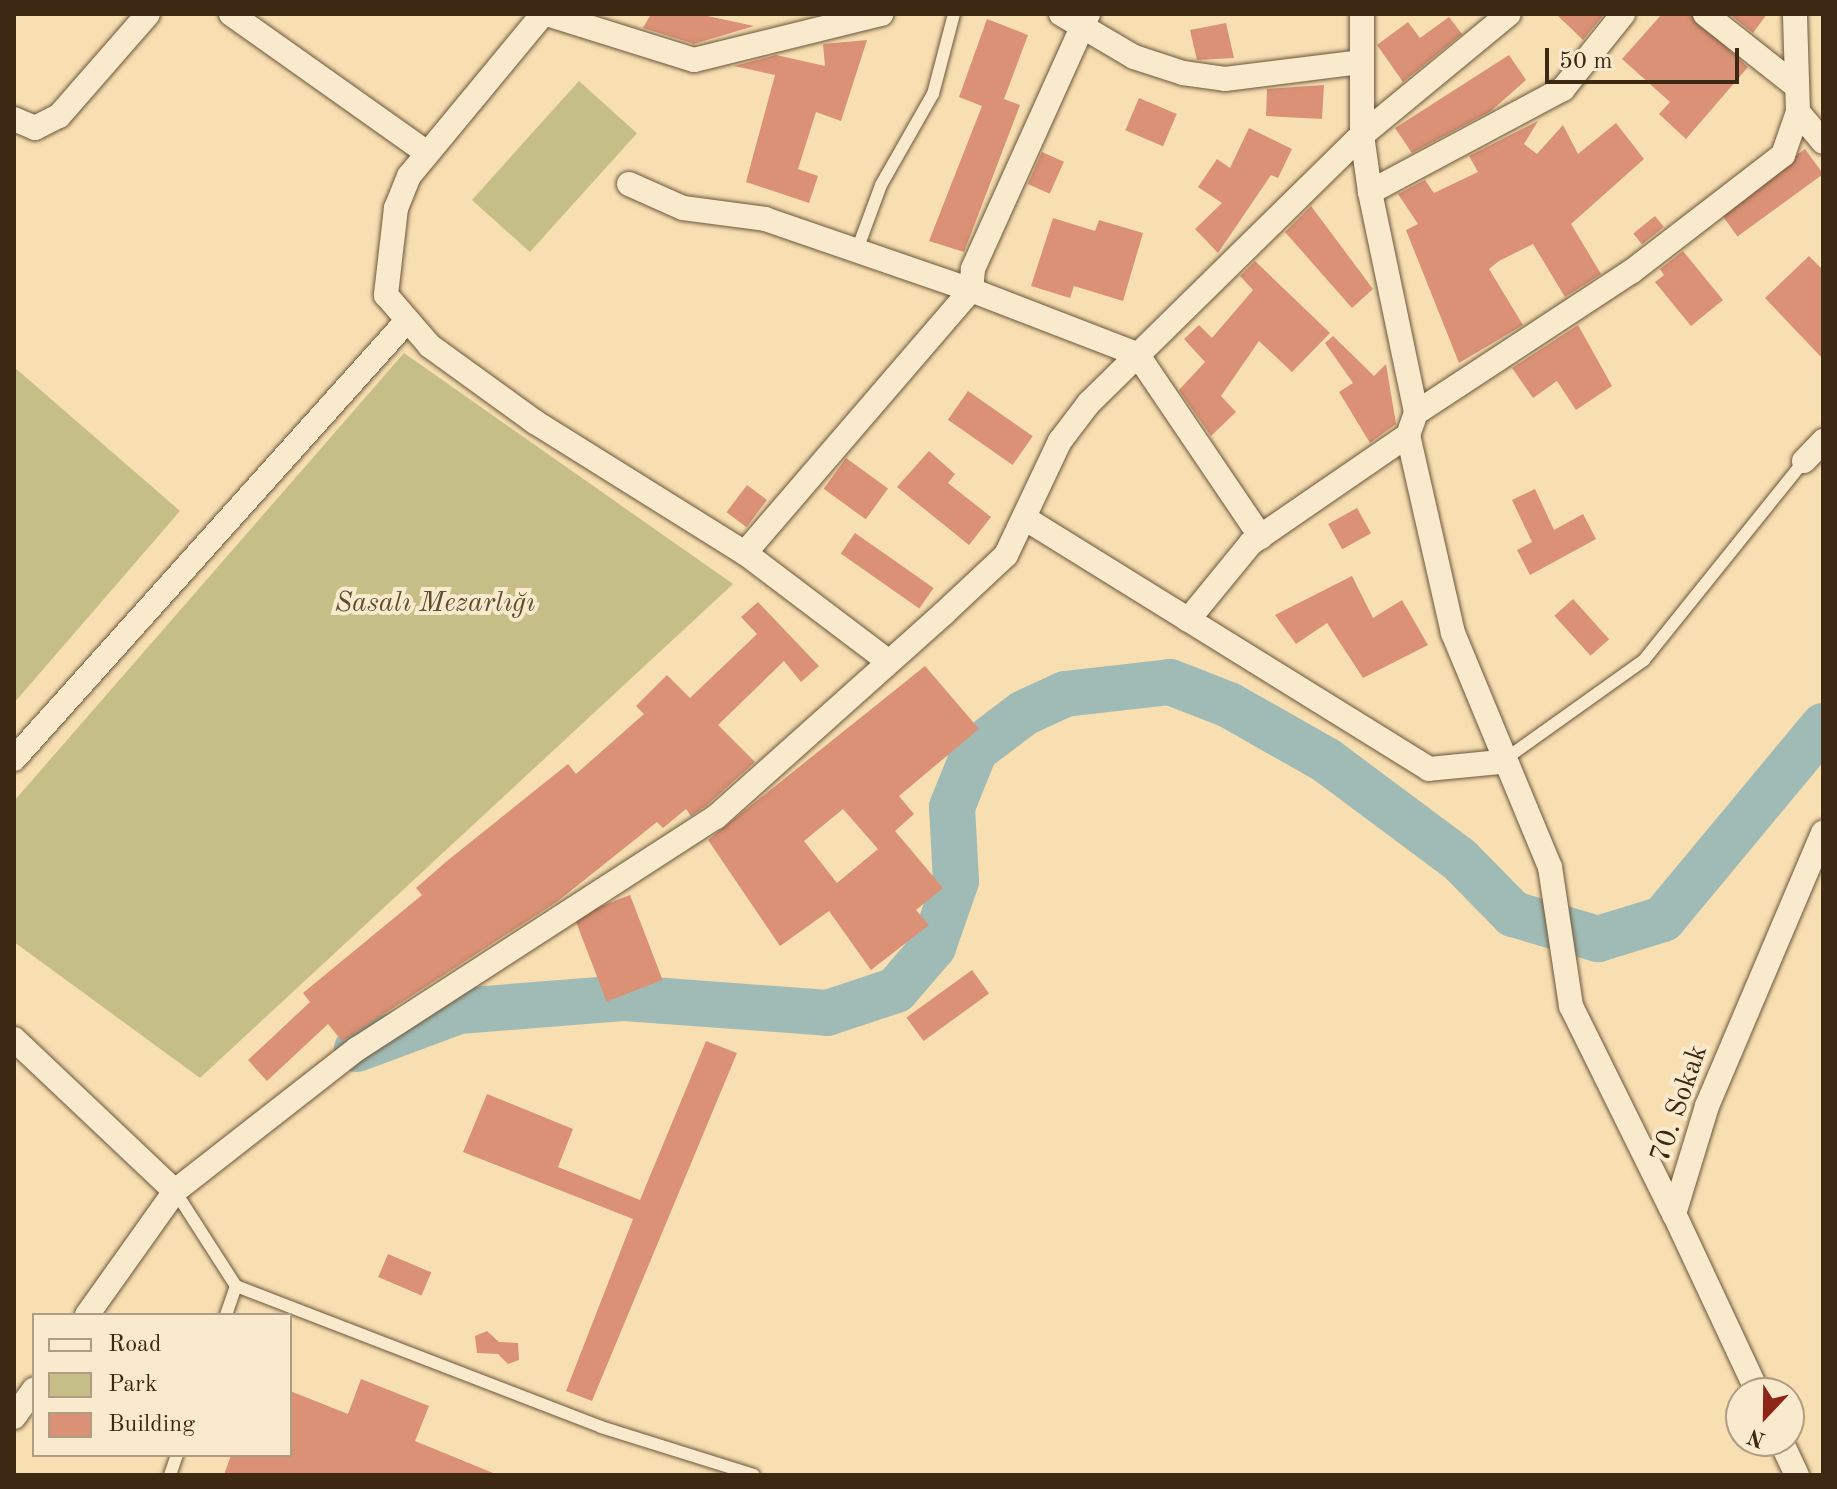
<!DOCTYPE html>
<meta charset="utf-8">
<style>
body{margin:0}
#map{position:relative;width:1837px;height:1489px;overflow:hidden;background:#f8dfb2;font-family:"Old Standard TT",serif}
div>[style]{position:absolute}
.green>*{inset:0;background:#c5bf87;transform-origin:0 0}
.river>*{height:46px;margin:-23px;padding:0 23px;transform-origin:23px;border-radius:23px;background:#a0bbb5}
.building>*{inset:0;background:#da9175;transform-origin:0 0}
.roads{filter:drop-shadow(0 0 2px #6b563b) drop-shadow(0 0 2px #6b563b)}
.lane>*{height:12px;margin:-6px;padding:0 6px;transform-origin:6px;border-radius:6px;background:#faeacd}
.street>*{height:24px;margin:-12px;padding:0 12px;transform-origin:12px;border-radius:12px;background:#faeacd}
span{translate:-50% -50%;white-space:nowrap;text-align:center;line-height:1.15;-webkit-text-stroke:8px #faeacd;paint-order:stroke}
.park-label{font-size:28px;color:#5e4e30;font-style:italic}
.street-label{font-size:28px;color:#3c2813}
.frame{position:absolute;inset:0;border:16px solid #3c2813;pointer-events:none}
.legend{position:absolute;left:32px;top:1313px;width:260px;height:144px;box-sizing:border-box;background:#faeacd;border:2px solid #ae9c83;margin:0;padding:10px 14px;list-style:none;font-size:24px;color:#3c2813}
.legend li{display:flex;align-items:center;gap:16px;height:40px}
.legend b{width:40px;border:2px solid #ae9c83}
.north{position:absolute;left:1725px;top:1377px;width:80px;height:80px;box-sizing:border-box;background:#faeacd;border:2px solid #ae9c83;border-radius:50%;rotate:202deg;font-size:22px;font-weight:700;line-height:32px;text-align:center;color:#3c2813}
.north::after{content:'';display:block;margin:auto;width:28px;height:36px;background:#8f2418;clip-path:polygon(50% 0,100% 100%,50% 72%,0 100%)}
.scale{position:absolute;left:1545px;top:48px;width:194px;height:36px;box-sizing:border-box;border:4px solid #3c2813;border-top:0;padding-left:10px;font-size:24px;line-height:28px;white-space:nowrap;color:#3c2813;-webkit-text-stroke:6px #faeacd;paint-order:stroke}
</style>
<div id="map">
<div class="green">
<i style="left:579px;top:81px;width:78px;height:160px;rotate:42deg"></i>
<i style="clip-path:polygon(404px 353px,733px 584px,200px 1078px,14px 942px,14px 801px)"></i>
<i style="clip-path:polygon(14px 367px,180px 511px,14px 703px)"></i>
</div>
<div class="river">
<i style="left:357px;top:1049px;width:109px;rotate:-20.4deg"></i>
<i style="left:459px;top:1011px;width:167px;rotate:-4.5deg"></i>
<i style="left:625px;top:998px;width:203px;rotate:4.2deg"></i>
<i style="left:827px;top:1013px;width:73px;rotate:-18.4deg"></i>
<i style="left:896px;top:990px;width:57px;rotate:-49.3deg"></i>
<i style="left:933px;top:947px;width:70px;rotate:-70.8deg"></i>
<i style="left:956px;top:881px;width:74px;rotate:-93.1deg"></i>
<i style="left:952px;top:807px;width:61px;rotate:-68deg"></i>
<i style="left:975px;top:750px;width:61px;rotate:-37.1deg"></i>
<i style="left:1024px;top:713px;width:45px;rotate:-24.9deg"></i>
<i style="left:1065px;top:694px;width:106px;rotate:-6.5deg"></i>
<i style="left:1170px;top:682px;width:63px;rotate:21.3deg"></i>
<i style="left:1229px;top:705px;width:112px;rotate:29.6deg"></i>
<i style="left:1326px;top:760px;width:167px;rotate:36.7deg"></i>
<i style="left:1460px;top:860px;width:76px;rotate:45.5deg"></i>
<i style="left:1513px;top:914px;width:89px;rotate:16.4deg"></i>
<i style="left:1598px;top:939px;width:68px;rotate:-17.1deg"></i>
<i style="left:1663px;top:919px;width:251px;rotate:-50.3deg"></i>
</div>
<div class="building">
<i style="clip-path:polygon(651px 14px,698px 14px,754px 26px,694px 44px,643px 28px)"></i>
<i style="clip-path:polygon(1556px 14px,1604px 14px,1583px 40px)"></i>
<i style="clip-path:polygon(1662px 14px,1690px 14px,1748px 67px,1686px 139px,1659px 114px,1670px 102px,1622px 59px)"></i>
<i style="clip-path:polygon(1729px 14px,1767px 14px,1753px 33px)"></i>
<i style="clip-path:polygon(1449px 17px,1462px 34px,1403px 82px,1377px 45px,1408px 22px,1420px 38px)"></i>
<i style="clip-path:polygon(987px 19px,1028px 35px,1004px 99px,1020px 105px,964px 252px,929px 241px,982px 106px,959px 97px)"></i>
<i style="clip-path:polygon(1226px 23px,1234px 58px,1197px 60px,1190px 30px)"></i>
<i style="clip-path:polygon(867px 40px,841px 121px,816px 112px,798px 169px,818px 176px,809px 203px,746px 182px,775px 75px,734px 66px,776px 55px,825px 66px,823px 44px)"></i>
<i style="clip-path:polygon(1509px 55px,1526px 80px,1491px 111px,1412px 153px,1395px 128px)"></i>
<i style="clip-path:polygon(1324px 85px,1322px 119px,1266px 116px,1267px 89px)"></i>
<i style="left:1139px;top:98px;width:41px;height:35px;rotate:23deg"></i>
<i style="clip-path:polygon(1538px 121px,1524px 144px,1537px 154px,1563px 125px,1578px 154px,1616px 123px,1644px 159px,1571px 224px,1601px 274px,1565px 297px,1533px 244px,1499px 261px,1489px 269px,1523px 325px,1459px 363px,1406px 230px,1418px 224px,1398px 194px,1425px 180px,1434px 193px,1478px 172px,1469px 156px)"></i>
<i style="clip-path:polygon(1249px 128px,1292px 149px,1278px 178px,1271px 175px,1218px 253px,1195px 229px,1222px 203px,1198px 187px,1217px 159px,1230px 168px)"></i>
<i style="left:1805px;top:149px;width:31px;height:106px;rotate:54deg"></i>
<i style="left:1042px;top:152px;width:24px;height:35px;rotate:24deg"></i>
<i style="clip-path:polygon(1311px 206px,1373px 289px,1352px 308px,1285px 232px)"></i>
<i style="left:1655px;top:216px;width:14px;height:28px;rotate:51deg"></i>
<i style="clip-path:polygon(1053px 218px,1095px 231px,1099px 220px,1143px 233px,1123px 301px,1074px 286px,1070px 298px,1031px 286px)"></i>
<i style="clip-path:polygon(1683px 251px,1723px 300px,1691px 326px,1655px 282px,1664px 275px,1660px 269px)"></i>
<i style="clip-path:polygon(1809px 256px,1823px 270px,1823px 359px,1765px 298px)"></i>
<i style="clip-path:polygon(1255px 261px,1330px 333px,1292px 372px,1259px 341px,1221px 396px,1236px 412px,1211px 436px,1179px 390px,1205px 362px,1184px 339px,1199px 325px,1212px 338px,1253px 290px,1240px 276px)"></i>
<i style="clip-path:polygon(1578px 325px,1612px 386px,1576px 410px,1557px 381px,1533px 398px,1512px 368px)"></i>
<i style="clip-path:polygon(1333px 336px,1374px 376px,1386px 364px,1396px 424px,1370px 443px,1339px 392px,1353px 383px,1325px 343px)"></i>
<i style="left:968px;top:391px;width:79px;height:35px;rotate:35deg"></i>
<i style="clip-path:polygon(929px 451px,955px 474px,948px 483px,991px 517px,969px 545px,897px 487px)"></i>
<i style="left:846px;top:458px;width:52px;height:38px;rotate:36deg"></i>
<i style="left:747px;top:485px;width:25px;height:34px;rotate:37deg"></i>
<i style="clip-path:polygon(1535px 489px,1554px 530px,1583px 514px,1596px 539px,1530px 575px,1517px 550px,1532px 542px,1512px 500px)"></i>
<i style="left:1357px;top:508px;width:29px;height:33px;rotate:61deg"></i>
<i style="left:855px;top:533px;width:96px;height:25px;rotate:35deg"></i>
<i style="clip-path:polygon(1352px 576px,1373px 618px,1402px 600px,1428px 645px,1363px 678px,1327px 623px,1296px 644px,1275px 615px)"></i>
<i style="left:1573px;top:599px;width:54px;height:25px;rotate:48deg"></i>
<i style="clip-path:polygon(758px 602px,819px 666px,801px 682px,784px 661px,718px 725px,755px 762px,707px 805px,691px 816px,686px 809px,663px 828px,657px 822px,558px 901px,342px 1041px,328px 1024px,267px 1081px,248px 1060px,310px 1002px,303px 993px,422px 895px,416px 888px,447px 861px,568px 764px,576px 774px,644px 714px,636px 706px,667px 675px,690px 698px,757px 634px,741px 617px)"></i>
<i style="clip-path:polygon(evenodd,925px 666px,979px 729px,899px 796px,914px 814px,895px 831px,943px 888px,916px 910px,929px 925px,871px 970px,829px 911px,780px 946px,708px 840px,925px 666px,843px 809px,878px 849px,837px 883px,804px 841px,843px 809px)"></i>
<i style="left:630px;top:895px;width:91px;height:60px;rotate:69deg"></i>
<i style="left:972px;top:970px;width:29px;height:81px;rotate:54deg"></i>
<i style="clip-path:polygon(706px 1041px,737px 1053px,592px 1401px,566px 1391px,633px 1219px,463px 1152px,487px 1094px,573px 1129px,558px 1167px,640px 1200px)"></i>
<i style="left:388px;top:1254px;width:47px;height:25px;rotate:23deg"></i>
<i style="clip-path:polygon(487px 1331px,499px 1342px,518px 1343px,519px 1360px,508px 1364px,498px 1354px,477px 1353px,475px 1336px)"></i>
<i style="clip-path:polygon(361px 1379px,429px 1406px,415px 1441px,498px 1475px,224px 1475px,231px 1455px,290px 1455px,290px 1391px,348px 1414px)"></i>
</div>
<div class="roads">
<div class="lane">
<i style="left:857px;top:250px;width:69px;rotate:-69.7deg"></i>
<i style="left:881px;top:185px;width:105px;rotate:-60.3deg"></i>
<i style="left:933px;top:94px;width:83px;rotate:-75.3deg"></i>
<i style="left:1504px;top:760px;width:172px;rotate:-35.5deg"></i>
<i style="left:1644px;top:660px;width:255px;rotate:-51.2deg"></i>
<i style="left:175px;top:1191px;width:113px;rotate:57.3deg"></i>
<i style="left:236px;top:1286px;width:391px;rotate:21.1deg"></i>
<i style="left:601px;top:1427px;width:160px;rotate:17.4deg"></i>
<i style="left:226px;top:1315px;width:31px;rotate:-71deg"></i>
<i style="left:170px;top:1475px;width:21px;rotate:-71deg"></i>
</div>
<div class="street">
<i style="left:231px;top:14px;width:240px;rotate:35.3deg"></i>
<i style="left:543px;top:14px;width:210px;rotate:129.6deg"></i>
<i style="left:409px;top:176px;width:35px;rotate:112deg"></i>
<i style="left:396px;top:208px;width:88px;rotate:96.6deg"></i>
<i style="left:386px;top:295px;width:67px;rotate:49.2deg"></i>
<i style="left:430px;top:346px;width:130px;rotate:35.9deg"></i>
<i style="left:535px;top:422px;width:248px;rotate:32deg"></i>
<i style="left:745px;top:553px;width:179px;rotate:37.1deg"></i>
<i style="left:547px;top:14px;width:154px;rotate:17.4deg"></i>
<i style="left:694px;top:60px;width:193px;rotate:-13.8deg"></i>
<i style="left:1061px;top:14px;width:85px;rotate:30.5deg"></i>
<i style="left:1134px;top:57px;width:52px;rotate:18.1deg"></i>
<i style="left:1183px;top:73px;width:42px;rotate:8.1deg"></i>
<i style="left:1225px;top:79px;width:138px;rotate:-7.1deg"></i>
<i style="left:1088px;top:14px;width:280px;rotate:114.3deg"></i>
<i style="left:973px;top:269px;width:21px;rotate:95deg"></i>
<i style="left:971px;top:290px;width:178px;rotate:21.1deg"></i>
<i style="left:1137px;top:354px;width:221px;rotate:55.9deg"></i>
<i style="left:1362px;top:14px;width:121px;rotate:90deg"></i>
<i style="left:1362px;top:135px;width:58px;rotate:82deg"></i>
<i style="left:1370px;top:192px;width:226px;rotate:78.2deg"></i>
<i style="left:1416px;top:413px;width:23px;rotate:110deg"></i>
<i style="left:1408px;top:435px;width:203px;rotate:77.2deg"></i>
<i style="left:1453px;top:633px;width:253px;rotate:67.5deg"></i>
<i style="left:1550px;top:867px;width:141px;rotate:81.4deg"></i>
<i style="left:1571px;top:1006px;width:232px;rotate:63.7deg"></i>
<i style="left:1705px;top:14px;width:115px;rotate:38.3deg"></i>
<i style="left:1798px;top:112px;width:39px;rotate:50deg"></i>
<i style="left:14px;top:119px;width:23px;rotate:23deg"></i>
<i style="left:35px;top:128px;width:27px;rotate:-27deg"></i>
<i style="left:59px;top:116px;width:135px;rotate:-48.9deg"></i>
<i style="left:629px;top:184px;width:59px;rotate:24deg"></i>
<i style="left:683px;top:208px;width:83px;rotate:7.6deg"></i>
<i style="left:765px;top:219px;width:218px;rotate:19deg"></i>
<i style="left:971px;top:290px;width:347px;rotate:130.7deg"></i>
<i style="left:1370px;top:192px;width:219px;rotate:-28.1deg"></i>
<i style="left:1563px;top:89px;width:96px;rotate:-51.3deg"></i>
<i style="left:1416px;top:413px;width:257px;rotate:-33.3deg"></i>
<i style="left:1631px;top:272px;width:192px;rotate:-37.6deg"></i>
<i style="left:1783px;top:155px;width:46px;rotate:-70.8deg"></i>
<i style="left:1798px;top:112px;width:98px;rotate:-91.8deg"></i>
<i style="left:1804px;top:461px;width:28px;rotate:-46deg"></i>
<i style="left:1026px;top:519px;width:474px;rotate:31.8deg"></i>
<i style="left:1429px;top:769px;width:72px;rotate:-5.6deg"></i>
<i style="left:1188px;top:620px;width:99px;rotate:-50.7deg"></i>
<i style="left:1251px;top:543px;width:191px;rotate:-34.5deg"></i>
<i style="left:14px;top:759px;width:586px;rotate:-48.11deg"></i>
<i style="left:14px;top:1039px;width:221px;rotate:43.4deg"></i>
<i style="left:87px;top:1315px;width:152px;rotate:-54.6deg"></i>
<i style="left:175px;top:1191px;width:231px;rotate:-38deg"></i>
<i style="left:357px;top:1049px;width:427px;rotate:-32.9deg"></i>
<i style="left:716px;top:817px;width:305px;rotate:-41.8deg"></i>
<i style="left:943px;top:614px;width:86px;rotate:-43.1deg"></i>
<i style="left:1006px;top:555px;width:126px;rotate:-64.7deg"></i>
<i style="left:1060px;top:441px;width:48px;rotate:-52.7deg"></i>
<i style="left:1089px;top:403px;width:383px;rotate:-44.5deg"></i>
<i style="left:1362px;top:135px;width:190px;rotate:-39.5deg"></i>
<i style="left:1758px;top:1393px;width:198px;rotate:-115.1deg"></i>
<i style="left:1674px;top:1214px;width:113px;rotate:-73deg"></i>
<i style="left:1707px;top:1106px;width:297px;rotate:-67deg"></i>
<i style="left:14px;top:1417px;width:34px;rotate:-54deg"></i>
<i style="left:1781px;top:1441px;width:38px;rotate:65deg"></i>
</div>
</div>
<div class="park-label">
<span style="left:435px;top:604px">Sasalı Mezarlığı</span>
</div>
<div class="street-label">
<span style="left:1680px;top:1104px;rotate:-71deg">70. Sokak</span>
</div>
<div class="frame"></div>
<ul class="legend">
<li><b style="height:10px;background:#faeacd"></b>Road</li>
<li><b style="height:22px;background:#c5bf87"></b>Park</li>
<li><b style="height:22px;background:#da9175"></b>Building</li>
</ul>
<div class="north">N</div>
<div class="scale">50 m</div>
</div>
